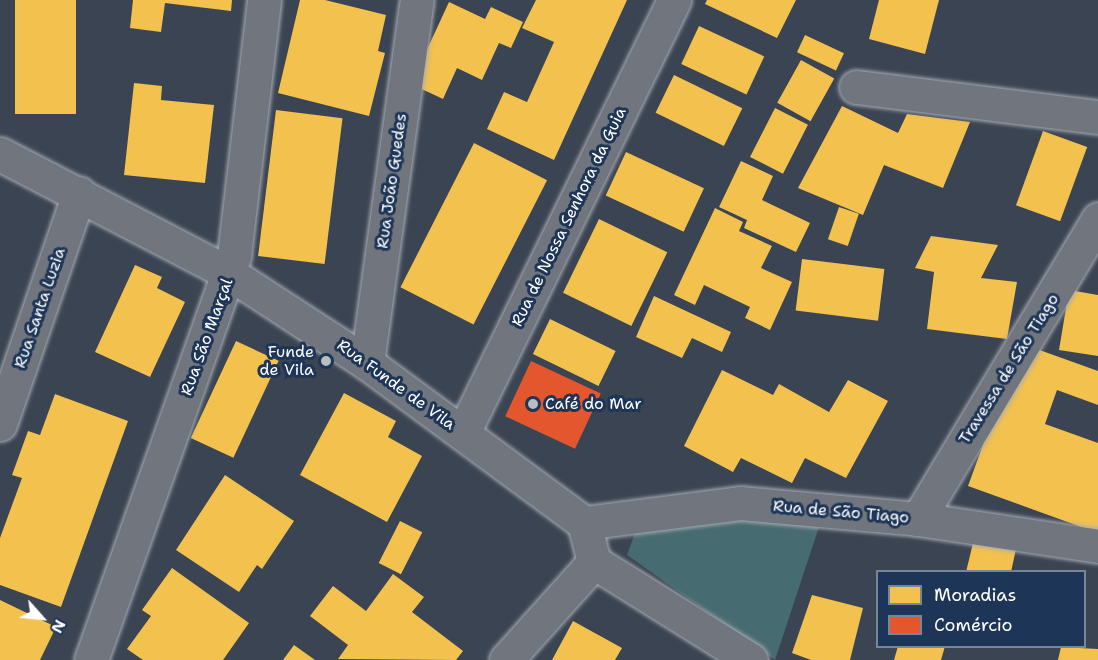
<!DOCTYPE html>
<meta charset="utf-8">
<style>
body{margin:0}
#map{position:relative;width:1098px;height:660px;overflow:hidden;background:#3b4453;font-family:"Shantell Sans",sans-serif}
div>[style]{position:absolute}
.green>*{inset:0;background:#466b71}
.homes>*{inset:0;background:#f2c14e;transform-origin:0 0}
.shops>*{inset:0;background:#e4572e;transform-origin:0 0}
.roads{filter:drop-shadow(0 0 2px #a7abb2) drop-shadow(0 0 2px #a7abb2)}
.minor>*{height:33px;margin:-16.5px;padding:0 16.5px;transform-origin:16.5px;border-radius:16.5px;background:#70757e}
.dots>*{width:16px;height:16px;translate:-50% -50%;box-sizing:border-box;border:3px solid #1d3557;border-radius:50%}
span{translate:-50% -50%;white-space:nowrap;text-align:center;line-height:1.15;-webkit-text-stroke:6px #1d3557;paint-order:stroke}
.street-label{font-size:16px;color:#fff}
.poi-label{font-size:16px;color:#fff}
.right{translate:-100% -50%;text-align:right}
.left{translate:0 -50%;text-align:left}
.legend{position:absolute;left:876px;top:570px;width:210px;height:78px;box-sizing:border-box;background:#1d3557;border:2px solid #77869a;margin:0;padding:8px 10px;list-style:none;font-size:18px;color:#fff}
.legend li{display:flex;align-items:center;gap:12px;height:30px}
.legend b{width:30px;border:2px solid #77869a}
.north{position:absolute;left:12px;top:588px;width:60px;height:60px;-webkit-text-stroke:4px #1d3557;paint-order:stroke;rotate:117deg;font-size:16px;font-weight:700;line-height:24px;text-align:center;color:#fff}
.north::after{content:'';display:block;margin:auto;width:21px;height:27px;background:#fff;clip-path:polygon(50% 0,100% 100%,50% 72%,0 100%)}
</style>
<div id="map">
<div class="green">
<i style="clip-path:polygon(761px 518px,819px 527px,775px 660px,627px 555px,635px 533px)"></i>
</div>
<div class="homes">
<i style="left:15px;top:0;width:61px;height:114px"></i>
<i style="clip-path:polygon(133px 0,232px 0,231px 11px,165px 3px,161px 32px,130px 28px)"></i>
<i style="clip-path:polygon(300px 0,325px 0,386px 15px,378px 51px,385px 53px,369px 116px,278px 93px)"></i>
<i style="clip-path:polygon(536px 0,627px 0,554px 160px,487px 129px,504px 92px,527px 102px,554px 42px,522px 28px)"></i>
<i style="clip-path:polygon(707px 0,796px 0,777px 38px,705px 4px)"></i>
<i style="clip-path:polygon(879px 0,939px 0,925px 54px,869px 39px)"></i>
<i style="clip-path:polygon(449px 2px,485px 19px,491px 7px,523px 22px,511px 48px,499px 43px,482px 80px,457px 68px,443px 99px,411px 84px)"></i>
<i style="left:699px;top:26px;width:72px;height:42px;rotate:25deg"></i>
<i style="left:805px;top:35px;width:43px;height:19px;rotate:25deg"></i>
<i style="left:801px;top:60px;width:38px;height:49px;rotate:29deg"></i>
<i style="left:674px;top:75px;width:76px;height:42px;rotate:26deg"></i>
<i style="clip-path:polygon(134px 83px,162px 86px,161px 100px,214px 105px,205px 183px,124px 175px)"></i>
<i style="clip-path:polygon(842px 106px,898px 133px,907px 114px,970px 122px,943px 188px,884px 165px,863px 215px,798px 188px)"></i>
<i style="left:775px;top:108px;width:37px;height:55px;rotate:27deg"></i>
<i style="left:276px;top:110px;width:67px;height:147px;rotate:7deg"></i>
<i style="left:1043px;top:131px;width:47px;height:79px;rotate:20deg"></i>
<i style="left:474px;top:143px;width:82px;height:162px;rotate:27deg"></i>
<i style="left:626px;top:152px;width:86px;height:48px;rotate:25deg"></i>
<i style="clip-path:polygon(741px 161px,773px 176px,762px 200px,810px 223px,796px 252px,744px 228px,747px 220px,719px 207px)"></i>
<i style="left:839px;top:207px;width:21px;height:34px;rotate:19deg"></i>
<i style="clip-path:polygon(715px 208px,743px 222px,739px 231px,772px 246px,761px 268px,792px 282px,770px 330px,745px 318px,750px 307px,704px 285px,695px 305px,674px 295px)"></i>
<i style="left:599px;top:219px;width:76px;height:82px;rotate:26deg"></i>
<i style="clip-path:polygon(931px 236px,998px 245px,981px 278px,1017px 282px,1007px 339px,927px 329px,934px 272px,915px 268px)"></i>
<i style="left:802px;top:259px;width:83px;height:52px;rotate:7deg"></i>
<i style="clip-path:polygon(135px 265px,162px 277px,157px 288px,185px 302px,150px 377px,95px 352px)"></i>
<i style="clip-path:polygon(1069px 290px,1098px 295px,1098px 356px,1059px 350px)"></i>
<i style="clip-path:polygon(654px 296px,731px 332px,722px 352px,692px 338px,682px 358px,636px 337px)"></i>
<i style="left:550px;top:319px;width:73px;height:39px;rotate:26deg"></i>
<i style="left:236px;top:341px;width:47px;height:107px;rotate:25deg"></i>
<i style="clip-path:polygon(1020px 343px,1098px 371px,1098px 405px,1057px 390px,1045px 424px,1098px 443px,1098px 533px,968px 486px)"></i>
<i style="clip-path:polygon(722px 370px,773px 395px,779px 384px,829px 412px,848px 380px,888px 401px,846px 478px,805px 458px,792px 483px,741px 458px,733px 472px,684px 446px)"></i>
<i style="clip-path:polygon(344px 393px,396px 421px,388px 437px,422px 456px,387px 522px,300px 475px)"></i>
<i style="clip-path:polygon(55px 394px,128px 421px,61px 607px,0 585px,0 538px,22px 478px,12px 475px,28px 431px,40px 435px)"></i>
<i style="clip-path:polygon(225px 475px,294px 521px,262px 569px,257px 565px,239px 592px,176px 550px)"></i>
<i style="left:400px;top:521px;width:25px;height:47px;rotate:27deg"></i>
<i style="clip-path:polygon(974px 539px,1016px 549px,1011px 572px,966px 572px)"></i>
<i style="clip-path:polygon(172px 568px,249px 623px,223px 660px,143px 660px,127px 649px,151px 616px,142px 610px)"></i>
<i style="clip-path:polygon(393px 574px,424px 597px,412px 612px,463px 651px,456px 660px,338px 659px,348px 645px,310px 616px,333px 586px,366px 611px)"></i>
<i style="clip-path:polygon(812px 595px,863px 608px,850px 660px,811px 660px,792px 653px)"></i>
<i style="clip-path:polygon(0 600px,56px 627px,40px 660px,0 660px)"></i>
<i style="clip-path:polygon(573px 621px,622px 648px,615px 660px,552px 660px)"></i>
<i style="clip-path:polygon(294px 645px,315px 660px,283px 660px)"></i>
<i style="clip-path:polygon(898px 646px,945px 646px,941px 660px,894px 660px)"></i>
<i style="clip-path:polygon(1061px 647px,1098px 649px,1098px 660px,1058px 660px)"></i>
</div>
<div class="shops">
<i style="left:531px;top:361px;width:77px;height:61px;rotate:25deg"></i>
</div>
<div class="roads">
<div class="minor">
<i style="left:856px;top:87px;width:244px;rotate:7.1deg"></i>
<i style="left:0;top:154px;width:258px;rotate:27.5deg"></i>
<i style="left:229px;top:273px;width:165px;rotate:33.1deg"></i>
<i style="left:367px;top:363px;width:270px;rotate:36.4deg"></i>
<i style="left:584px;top:523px;width:40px;rotate:75.6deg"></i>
<i style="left:594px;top:562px;width:185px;rotate:32deg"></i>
<i style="left:367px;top:363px;width:366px;rotate:-82.2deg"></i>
<i style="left:0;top:424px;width:244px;rotate:-71.1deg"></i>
<i style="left:463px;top:433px;width:482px;rotate:-64deg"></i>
<i style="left:918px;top:519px;width:350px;rotate:-59deg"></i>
<i style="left:584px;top:523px;width:157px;rotate:-7.3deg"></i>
<i style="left:740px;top:503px;width:179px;rotate:5.1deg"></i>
<i style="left:918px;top:519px;width:182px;rotate:8.5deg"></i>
<i style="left:91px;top:660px;width:429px;rotate:-70.5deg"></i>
<i style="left:234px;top:256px;width:258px;rotate:-83.3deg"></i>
<i style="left:506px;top:660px;width:132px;rotate:-48.1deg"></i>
</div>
</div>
<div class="dots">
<i style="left:326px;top:361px;background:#babec3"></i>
<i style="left:533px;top:404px;background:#babec3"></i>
</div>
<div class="street-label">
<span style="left:392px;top:181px;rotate:-82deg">Rua João Guedes</span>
<span style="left:569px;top:217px;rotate:-64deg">Rua de Nossa Senhora da Guia</span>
<span style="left:40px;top:308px;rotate:-71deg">Rua Santa Luzia</span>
<span style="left:207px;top:337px;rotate:-70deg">Rua São Marçal</span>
<span style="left:1009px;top:369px;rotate:-58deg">Travessa de São Tiago</span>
<span style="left:396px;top:385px;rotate:36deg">Rua Funde de Vila</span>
<span style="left:841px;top:512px;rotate:5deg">Rua de São Tiago</span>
</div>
<div class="poi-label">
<span class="right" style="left:314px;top:361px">Funde<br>de Vila</span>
<span class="left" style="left:545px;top:404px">Café do Mar</span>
</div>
<ul class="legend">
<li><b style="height:16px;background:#f2c14e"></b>Moradias</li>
<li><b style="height:16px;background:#e4572e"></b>Comércio</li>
</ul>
<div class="north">N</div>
</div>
